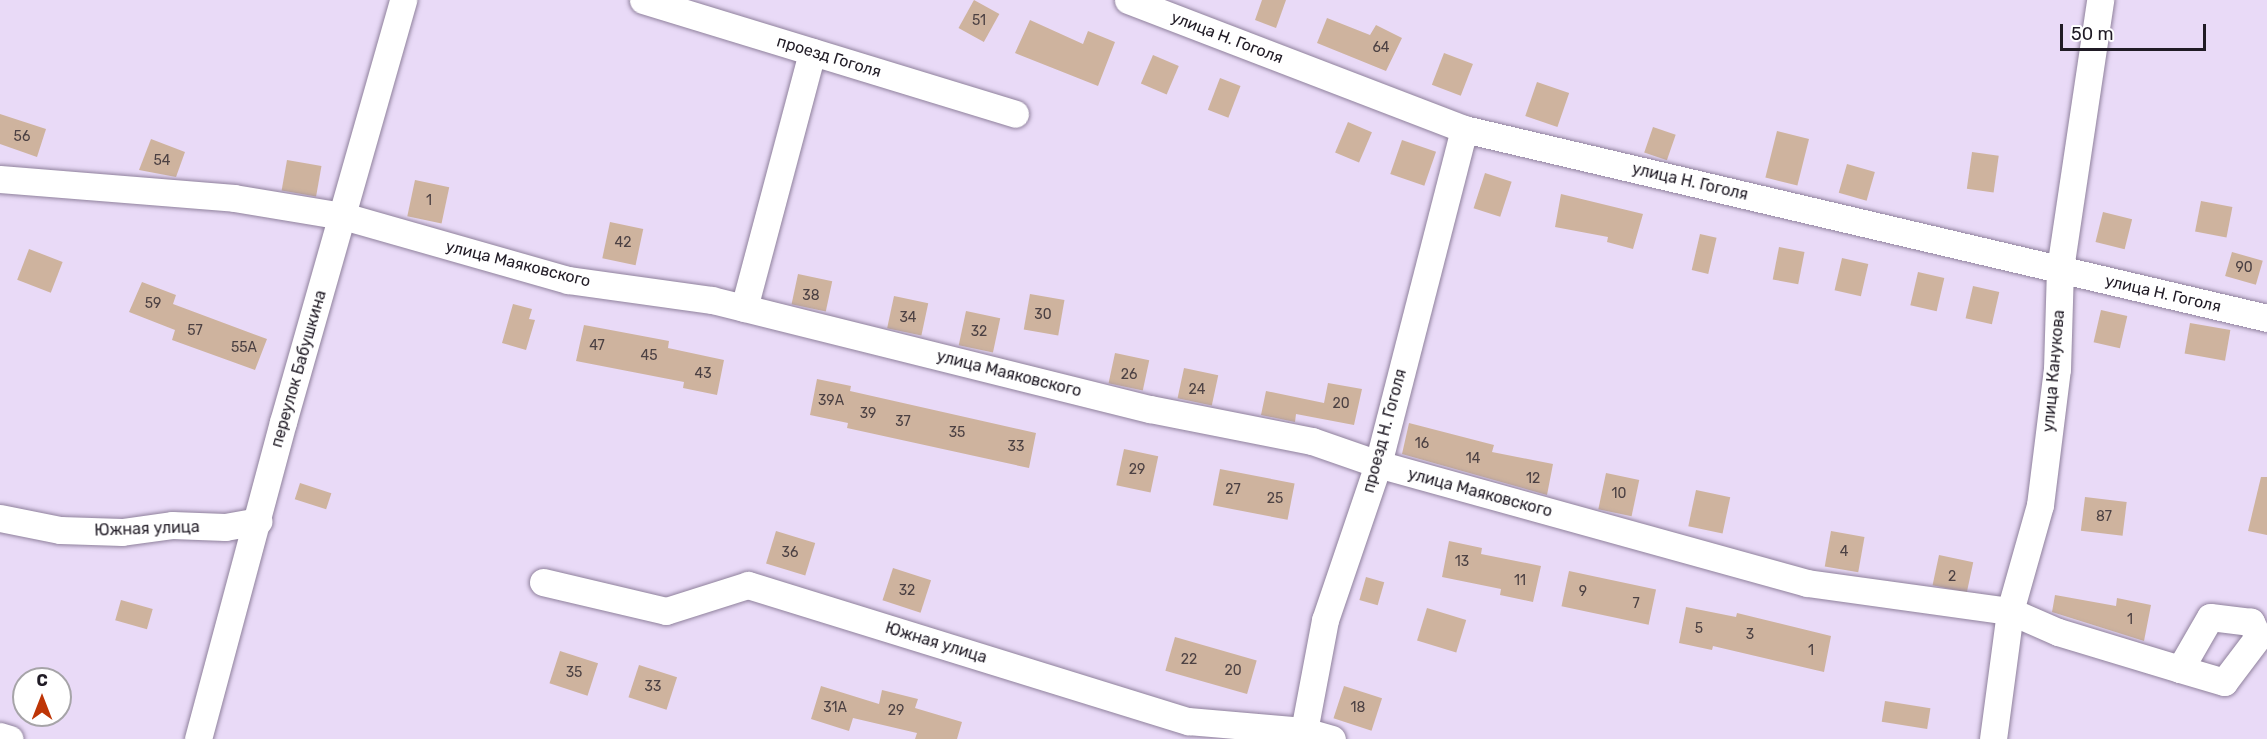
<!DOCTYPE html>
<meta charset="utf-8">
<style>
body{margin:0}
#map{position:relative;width:2267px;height:739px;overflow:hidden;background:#e9daf7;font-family:Rubik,sans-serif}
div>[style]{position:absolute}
.building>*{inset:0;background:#ceb39e;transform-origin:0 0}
.roads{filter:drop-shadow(0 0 2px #8f819c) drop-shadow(0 0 2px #8f819c)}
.minor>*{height:27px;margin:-13.5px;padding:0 13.5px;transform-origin:13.5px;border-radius:13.5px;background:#fff}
span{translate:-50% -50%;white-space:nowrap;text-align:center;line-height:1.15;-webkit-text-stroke:5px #fff;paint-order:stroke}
.number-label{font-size:14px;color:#4c4143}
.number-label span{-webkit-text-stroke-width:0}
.street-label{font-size:16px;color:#201b25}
.north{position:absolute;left:12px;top:667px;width:60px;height:60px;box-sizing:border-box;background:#fff;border:2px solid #a6a4a8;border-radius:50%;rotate:0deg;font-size:16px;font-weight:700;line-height:24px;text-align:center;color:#201b25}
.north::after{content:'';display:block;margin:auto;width:21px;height:27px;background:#be3506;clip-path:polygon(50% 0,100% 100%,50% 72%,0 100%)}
.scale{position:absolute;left:2060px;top:24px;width:146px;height:27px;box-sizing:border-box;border:3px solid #201b25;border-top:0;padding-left:8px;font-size:18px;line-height:21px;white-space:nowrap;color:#201b25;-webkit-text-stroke:4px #fff;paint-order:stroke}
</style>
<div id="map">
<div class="building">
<i style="left:974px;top:0;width:29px;height:32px;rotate:29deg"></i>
<i style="clip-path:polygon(1262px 0,1286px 0,1276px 28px,1255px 20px)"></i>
<i style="clip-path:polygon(1327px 18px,1370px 35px,1376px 25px,1402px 38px,1386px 71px,1317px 43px)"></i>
<i style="clip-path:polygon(1030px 20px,1083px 44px,1088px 31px,1115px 42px,1098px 86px,1015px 53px)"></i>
<i style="left:1444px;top:53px;width:31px;height:34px;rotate:21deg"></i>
<i style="left:1153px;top:55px;width:28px;height:31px;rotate:23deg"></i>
<i style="left:1220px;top:78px;width:22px;height:34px;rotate:21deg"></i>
<i style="left:1537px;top:82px;width:34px;height:36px;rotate:19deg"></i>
<i style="clip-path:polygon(0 114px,46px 129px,37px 157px,0 144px)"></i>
<i style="left:1348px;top:122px;width:26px;height:33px;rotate:23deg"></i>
<i style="left:1653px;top:127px;width:24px;height:27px;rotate:19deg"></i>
<i style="left:1777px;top:131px;width:33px;height:48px;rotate:14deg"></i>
<i style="clip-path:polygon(151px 139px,185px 152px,176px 177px,139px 170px)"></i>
<i style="left:1402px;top:140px;width:36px;height:36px;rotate:19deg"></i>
<i style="left:1972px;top:152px;width:27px;height:37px;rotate:8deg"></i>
<i style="left:287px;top:160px;width:35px;height:31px;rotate:10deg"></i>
<i style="left:1847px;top:164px;width:29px;height:30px;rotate:16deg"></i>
<i style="left:1485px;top:173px;width:28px;height:37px;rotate:18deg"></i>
<i style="left:415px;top:180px;width:35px;height:37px;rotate:12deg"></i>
<i style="clip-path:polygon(1561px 194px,1643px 214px,1633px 249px,1607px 242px,1608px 237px,1555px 227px)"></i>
<i style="left:2201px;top:201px;width:32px;height:31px;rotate:11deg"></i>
<i style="left:2103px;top:212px;width:30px;height:31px;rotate:14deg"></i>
<i style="left:610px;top:222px;width:34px;height:37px;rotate:12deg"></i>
<i style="left:1700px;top:234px;width:17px;height:37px;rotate:13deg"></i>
<i style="left:1779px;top:247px;width:26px;height:33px;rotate:11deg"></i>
<i style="left:29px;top:249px;width:36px;height:33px;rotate:21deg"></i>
<i style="left:2232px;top:252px;width:32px;height:25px;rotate:16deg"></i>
<i style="left:1842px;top:258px;width:27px;height:33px;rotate:13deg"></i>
<i style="left:1918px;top:272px;width:27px;height:34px;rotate:13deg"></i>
<i style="left:798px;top:274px;width:35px;height:31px;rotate:12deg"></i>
<i style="clip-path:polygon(142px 282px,176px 295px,173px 304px,267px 339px,255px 370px,172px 340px,175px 330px,129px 312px)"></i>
<i style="left:1973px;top:286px;width:27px;height:33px;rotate:13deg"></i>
<i style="left:1030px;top:294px;width:35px;height:36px;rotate:10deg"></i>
<i style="left:894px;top:296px;width:35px;height:33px;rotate:12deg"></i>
<i style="clip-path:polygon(513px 304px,532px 309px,529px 319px,535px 320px,526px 350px,502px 343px)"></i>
<i style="left:2101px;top:310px;width:27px;height:33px;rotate:13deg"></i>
<i style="left:966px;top:311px;width:35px;height:35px;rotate:12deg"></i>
<i style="left:2190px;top:323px;width:41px;height:31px;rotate:10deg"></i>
<i style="clip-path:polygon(584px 325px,669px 341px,668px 348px,724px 360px,717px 395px,683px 388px,684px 382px,576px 361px)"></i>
<i style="left:1115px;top:353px;width:35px;height:31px;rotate:12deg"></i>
<i style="left:1184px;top:368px;width:35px;height:31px;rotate:12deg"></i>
<i style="clip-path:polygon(817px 379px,851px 386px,850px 391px,1036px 433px,1029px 468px,847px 428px,848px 423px,810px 415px)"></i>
<i style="clip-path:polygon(1328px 383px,1362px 389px,1354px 425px,1296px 414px,1295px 422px,1261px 415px,1266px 391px,1324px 403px)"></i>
<i style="clip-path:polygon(1409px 423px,1494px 445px,1492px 452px,1553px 464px,1547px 495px,1402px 454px)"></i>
<i style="left:1124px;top:449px;width:35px;height:37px;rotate:12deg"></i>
<i style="left:1220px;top:469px;width:76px;height:37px;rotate:11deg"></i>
<i style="left:1606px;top:473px;width:34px;height:37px;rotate:12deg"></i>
<i style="clip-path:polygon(2261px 477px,2267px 477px,2267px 535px,2248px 531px)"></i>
<i style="left:300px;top:483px;width:33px;height:17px;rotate:18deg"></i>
<i style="left:1696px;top:490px;width:35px;height:37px;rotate:12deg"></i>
<i style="left:2085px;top:497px;width:42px;height:34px;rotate:7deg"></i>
<i style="left:776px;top:531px;width:41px;height:34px;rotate:17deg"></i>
<i style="left:1831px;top:531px;width:34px;height:36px;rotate:10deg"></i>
<i style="clip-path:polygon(1449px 541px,1482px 548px,1481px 554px,1541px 566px,1533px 602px,1500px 595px,1501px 589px,1442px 577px)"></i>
<i style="left:1939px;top:555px;width:35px;height:31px;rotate:12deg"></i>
<i style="left:893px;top:568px;width:40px;height:34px;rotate:18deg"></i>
<i style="left:1569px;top:571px;width:89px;height:36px;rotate:12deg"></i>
<i style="left:1366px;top:577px;width:19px;height:24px;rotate:16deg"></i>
<i style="clip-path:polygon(2055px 595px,2116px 606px,2117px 598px,2151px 605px,2144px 641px,2052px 612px)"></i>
<i style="left:121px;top:600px;width:33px;height:21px;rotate:16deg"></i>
<i style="clip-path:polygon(1686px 607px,1736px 617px,1737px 613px,1831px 636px,1824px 672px,1713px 646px,1712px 650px,1679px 643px)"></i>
<i style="left:1427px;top:608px;width:41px;height:34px;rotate:17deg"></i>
<i style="left:1175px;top:637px;width:85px;height:35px;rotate:16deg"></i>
<i style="left:560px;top:651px;width:40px;height:34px;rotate:18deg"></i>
<i style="left:639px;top:665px;width:40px;height:34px;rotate:18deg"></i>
<i style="clip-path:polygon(821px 686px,879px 704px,882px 690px,918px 699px,915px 708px,962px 722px,957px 739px,915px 739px,917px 733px,853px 718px,849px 731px,811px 719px)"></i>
<i style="left:1344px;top:686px;width:40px;height:34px;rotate:18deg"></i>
<i style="left:1885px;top:701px;width:46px;height:21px;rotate:9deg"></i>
</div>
<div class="roads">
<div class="minor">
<i style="left:643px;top:0;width:389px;rotate:17deg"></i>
<i style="left:1128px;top:0;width:360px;rotate:21deg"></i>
<i style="left:1464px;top:129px;width:825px;rotate:13.24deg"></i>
<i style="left:0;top:179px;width:235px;rotate:4.6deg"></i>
<i style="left:234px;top:198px;width:110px;rotate:9.4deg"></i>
<i style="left:343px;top:216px;width:234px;rotate:15.9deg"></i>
<i style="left:568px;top:280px;width:145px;rotate:7.9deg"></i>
<i style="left:712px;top:300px;width:451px;rotate:14deg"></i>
<i style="left:1150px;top:409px;width:165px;rotate:11.2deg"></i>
<i style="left:1312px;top:441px;width:70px;rotate:19.2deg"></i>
<i style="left:1378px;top:464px;width:445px;rotate:15.5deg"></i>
<i style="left:1807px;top:583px;width:205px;rotate:7.9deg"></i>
<i style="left:2010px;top:611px;width:52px;rotate:23.6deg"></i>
<i style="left:2058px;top:632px;width:127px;rotate:16.9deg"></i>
<i style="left:2180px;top:669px;width:46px;rotate:16.5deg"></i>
<i style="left:2224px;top:682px;width:56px;rotate:-52.9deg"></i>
<i style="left:2258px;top:637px;width:17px;rotate:-115deg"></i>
<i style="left:2251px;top:622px;width:41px;rotate:-173deg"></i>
<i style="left:2210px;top:617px;width:60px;rotate:120deg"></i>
<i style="left:744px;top:308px;width:265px;rotate:-75.1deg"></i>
<i style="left:0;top:518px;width:61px;rotate:11.3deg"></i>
<i style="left:60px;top:530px;width:62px;rotate:1.8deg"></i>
<i style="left:122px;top:532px;width:50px;rotate:-8deg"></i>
<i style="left:172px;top:525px;width:53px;rotate:2.2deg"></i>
<i style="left:225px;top:527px;width:34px;rotate:-10deg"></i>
<i style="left:543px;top:582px;width:126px;rotate:13.3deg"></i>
<i style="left:666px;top:611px;width:86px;rotate:-17.6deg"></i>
<i style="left:748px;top:585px;width:461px;rotate:17.2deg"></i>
<i style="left:1188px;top:721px;width:116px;rotate:4.9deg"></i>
<i style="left:1304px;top:731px;width:29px;rotate:16deg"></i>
<i style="left:1304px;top:731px;width:113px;rotate:-79.3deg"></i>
<i style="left:1325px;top:620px;width:165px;rotate:-71.2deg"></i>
<i style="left:1378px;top:464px;width:346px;rotate:-75.6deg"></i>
<i style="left:0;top:736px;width:10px;rotate:17deg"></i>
<i style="left:198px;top:739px;width:328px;rotate:-75deg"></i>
<i style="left:283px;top:422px;width:439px;rotate:-74.1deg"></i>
<i style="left:1993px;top:739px;width:129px;rotate:-82.4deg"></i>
<i style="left:2010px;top:611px;width:110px;rotate:-74.2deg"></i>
<i style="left:2040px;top:505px;width:137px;rotate:-82.9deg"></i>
<i style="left:2057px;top:369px;width:100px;rotate:-88.3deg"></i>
<i style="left:2060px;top:269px;width:272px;rotate:-81.5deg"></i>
</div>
</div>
<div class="number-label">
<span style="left:979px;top:21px">51</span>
<span style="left:1381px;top:48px">64</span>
<span style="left:22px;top:137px">56</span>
<span style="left:162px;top:161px">54</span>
<span style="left:429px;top:201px">1</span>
<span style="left:623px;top:243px">42</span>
<span style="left:2244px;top:268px">90</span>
<span style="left:811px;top:296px">38</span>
<span style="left:153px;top:304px">59</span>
<span style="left:1043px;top:315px">30</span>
<span style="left:908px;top:318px">34</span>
<span style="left:195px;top:331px">57</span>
<span style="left:979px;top:332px">32</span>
<span style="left:597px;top:346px">47</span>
<span style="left:244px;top:348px">55А</span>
<span style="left:649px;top:356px">45</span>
<span style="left:703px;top:374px">43</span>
<span style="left:1129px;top:375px">26</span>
<span style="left:1197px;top:390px">24</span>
<span style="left:831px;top:401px">39А</span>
<span style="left:1341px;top:404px">20</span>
<span style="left:868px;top:414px">39</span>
<span style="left:903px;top:422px">37</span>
<span style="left:957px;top:433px">35</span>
<span style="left:1422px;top:444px">16</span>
<span style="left:1016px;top:447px">33</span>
<span style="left:1473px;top:459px">14</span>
<span style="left:1137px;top:470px">29</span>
<span style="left:1533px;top:479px">12</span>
<span style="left:1233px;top:490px">27</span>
<span style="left:1619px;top:494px">10</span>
<span style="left:1275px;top:499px">25</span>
<span style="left:2104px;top:517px">87</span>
<span style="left:1844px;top:552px">4</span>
<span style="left:790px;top:553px">36</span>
<span style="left:1462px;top:562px">13</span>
<span style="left:1952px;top:577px">2</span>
<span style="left:1520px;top:581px">11</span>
<span style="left:907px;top:591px">32</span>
<span style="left:1583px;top:592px">9</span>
<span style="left:1636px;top:604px">7</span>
<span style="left:2130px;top:620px">1</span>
<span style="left:1699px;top:629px">5</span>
<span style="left:1750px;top:635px">3</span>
<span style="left:1811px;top:651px">1</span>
<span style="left:1189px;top:660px">22</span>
<span style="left:1233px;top:671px">20</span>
<span style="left:574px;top:673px">35</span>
<span style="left:653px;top:687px">33</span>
<span style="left:835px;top:708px">31А</span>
<span style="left:1358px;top:708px">18</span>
<span style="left:896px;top:711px">29</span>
</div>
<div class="street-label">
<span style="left:1227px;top:38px;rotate:21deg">улица Н. Гоголя</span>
<span style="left:829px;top:57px;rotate:17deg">проезд Гоголя</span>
<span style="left:1690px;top:182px;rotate:13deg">улица Н. Гоголя</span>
<span style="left:518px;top:264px;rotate:14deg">улица Маяковского</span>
<span style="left:2163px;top:294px;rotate:13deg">улица Н. Гоголя</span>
<span style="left:299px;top:369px;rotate:-74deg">переулок Бабушкина</span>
<span style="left:2054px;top:371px;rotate:-85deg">улица Канукова</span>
<span style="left:1009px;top:374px;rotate:14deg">улица Маяковского</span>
<span style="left:1385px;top:431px;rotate:-75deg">проезд Н. Гоголя</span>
<span style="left:1480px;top:493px;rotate:15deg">улица Маяковского</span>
<span style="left:147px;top:529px;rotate:-2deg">Южная улица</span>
<span style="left:936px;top:643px;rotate:17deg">Южная улица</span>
</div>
<div class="north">С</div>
<div class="scale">50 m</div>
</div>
